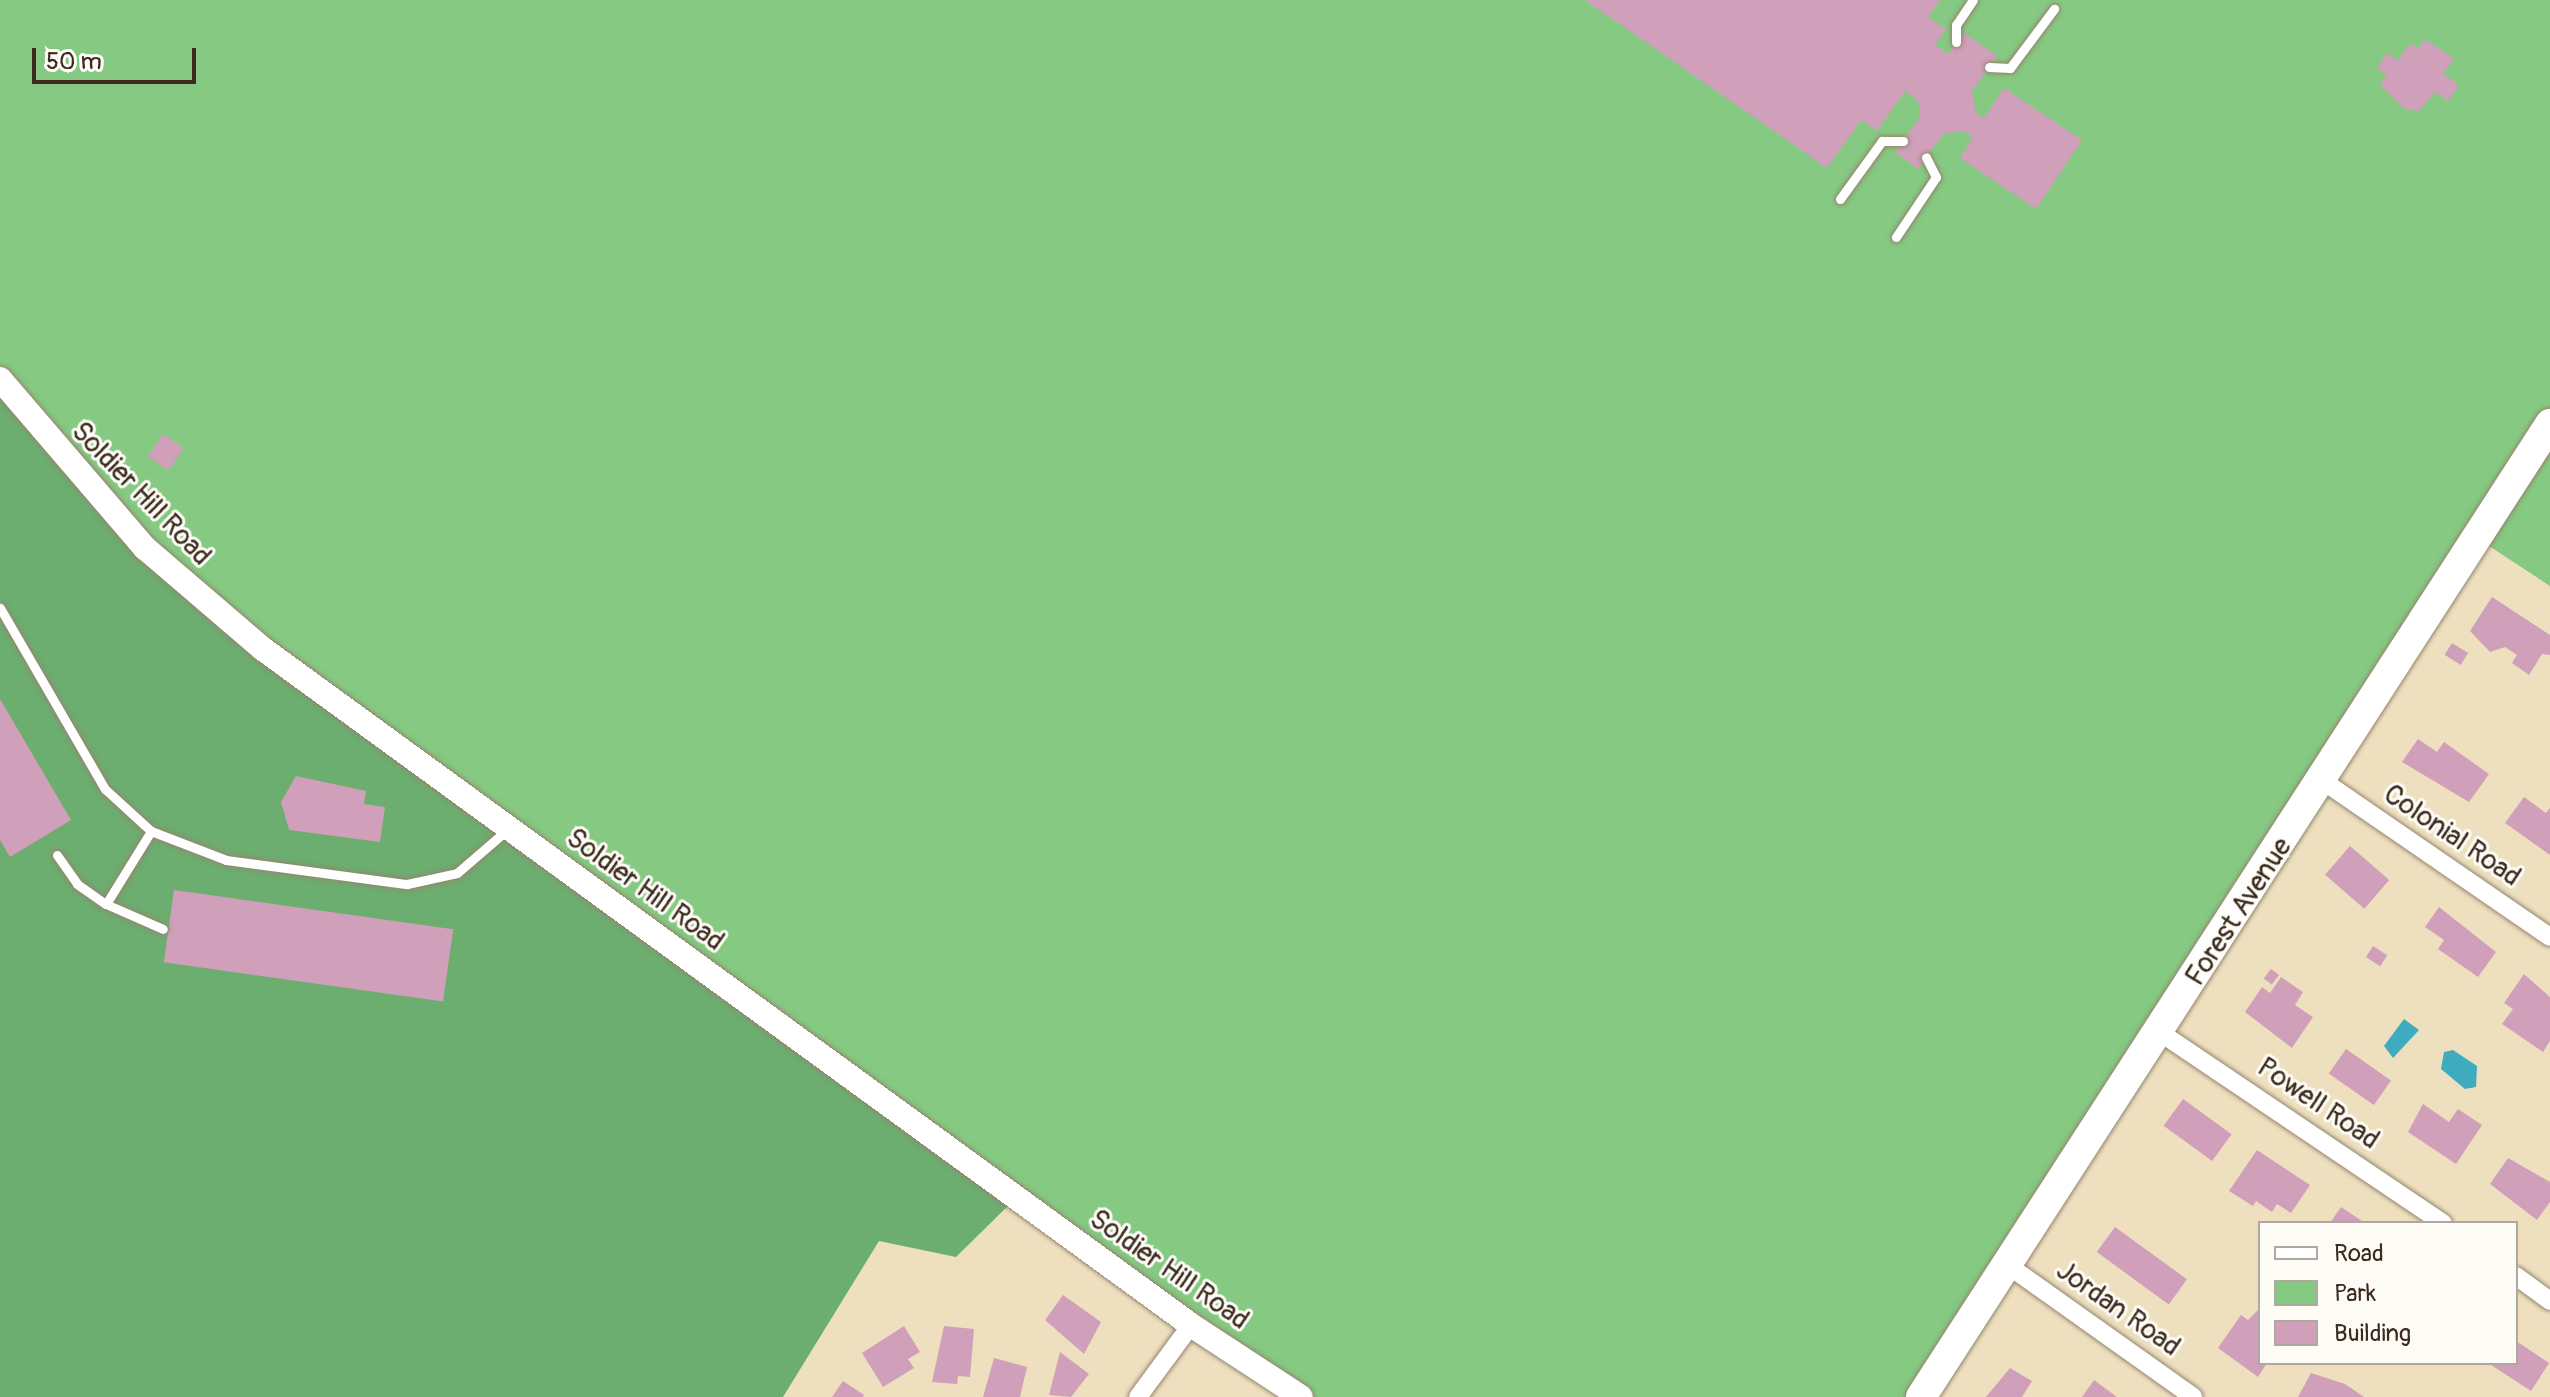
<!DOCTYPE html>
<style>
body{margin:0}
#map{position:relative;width:2550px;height:1397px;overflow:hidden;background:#eee0bf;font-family:Pangolin,sans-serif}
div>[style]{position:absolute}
.green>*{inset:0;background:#85c982}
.forest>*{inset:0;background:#6cad70}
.water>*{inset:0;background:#3fabbf}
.building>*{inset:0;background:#d09fba;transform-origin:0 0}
.roads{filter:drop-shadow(0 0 2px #94856e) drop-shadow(0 0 2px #94856e)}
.service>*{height:9px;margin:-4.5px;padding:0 4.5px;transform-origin:4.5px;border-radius:4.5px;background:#fff}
.minor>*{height:18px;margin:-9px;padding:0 9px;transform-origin:9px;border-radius:9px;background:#fff}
.tertiary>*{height:24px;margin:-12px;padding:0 12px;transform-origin:12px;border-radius:12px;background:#fff}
.primary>*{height:30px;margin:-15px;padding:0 15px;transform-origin:15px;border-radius:15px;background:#fff}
span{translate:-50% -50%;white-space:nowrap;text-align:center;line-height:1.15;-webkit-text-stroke:6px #fdfcf7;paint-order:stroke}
.street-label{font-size:28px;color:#3b2a1e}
.legend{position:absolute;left:2258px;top:1221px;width:260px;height:144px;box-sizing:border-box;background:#fdfcf7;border:2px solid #afa8a0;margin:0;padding:10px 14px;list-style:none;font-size:24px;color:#3b2a1e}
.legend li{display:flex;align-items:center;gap:16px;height:40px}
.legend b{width:40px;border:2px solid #afa8a0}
.scale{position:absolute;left:32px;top:48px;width:164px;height:36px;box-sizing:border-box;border:4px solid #3b2a1e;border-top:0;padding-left:10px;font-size:24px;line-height:28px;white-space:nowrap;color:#3b2a1e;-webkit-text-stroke:6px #fdfcf7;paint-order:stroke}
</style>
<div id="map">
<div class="green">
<i style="clip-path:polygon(0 0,2550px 0,2550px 586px,2477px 538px,1921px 1397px,1301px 1397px,211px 608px,0 379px)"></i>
</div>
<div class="forest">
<i style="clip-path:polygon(0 379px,145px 548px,1016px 1198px,956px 1257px,879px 1241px,783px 1397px,0 1397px)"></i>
</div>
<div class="water">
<i style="clip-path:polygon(2404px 1019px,2419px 1030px,2393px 1058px,2384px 1046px)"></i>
<i style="clip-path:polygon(2453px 1050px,2477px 1066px,2476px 1087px,2465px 1089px,2441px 1069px,2444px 1052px)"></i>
</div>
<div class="building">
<i style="clip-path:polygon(1585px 0,1940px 0,1928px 17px,1946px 29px,1935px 45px,1948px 54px,1963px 32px,1997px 56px,1972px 91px,1976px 113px,1984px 118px,2004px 88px,2082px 140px,2036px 209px,1960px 158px,1973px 137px,1963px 131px,1943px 134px,1918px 169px,1895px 152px,1920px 117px,1918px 100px,1905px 91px,1877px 131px,1861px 120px,1827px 168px)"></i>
<i style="clip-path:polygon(2425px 39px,2454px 59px,2443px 74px,2459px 85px,2448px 101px,2435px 92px,2419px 111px,2405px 109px,2380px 85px,2387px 75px,2377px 68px,2387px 53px,2398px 60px,2410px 43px,2418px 49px)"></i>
<i style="left:163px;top:434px;width:25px;height:27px;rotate:34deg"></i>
<i style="clip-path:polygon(2492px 597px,2550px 635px,2550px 655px,2542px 654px,2529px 675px,2512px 663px,2517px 655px,2505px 647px,2490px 652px,2470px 631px)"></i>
<i style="left:2452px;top:643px;width:19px;height:14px;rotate:32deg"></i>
<i style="clip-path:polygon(0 699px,71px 820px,10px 857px,0 840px)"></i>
<i style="clip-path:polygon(2418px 739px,2437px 752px,2444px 742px,2489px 774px,2469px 802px,2402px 762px)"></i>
<i style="clip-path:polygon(296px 776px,366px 791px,364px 804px,385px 807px,380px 842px,289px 830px,281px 802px)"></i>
<i style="clip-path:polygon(2524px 797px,2546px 813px,2550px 808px,2550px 855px,2505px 823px)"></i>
<i style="left:2350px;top:846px;width:52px;height:38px;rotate:41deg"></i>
<i style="left:174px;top:890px;width:282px;height:73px;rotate:8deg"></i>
<i style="clip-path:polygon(2439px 907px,2496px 952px,2478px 977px,2438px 949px,2444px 940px,2425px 927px)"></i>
<i style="left:2373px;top:946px;width:17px;height:13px;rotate:33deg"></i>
<i style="left:2271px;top:969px;width:10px;height:12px;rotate:37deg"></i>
<i style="clip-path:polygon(2524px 974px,2550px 997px,2550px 1041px,2543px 1052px,2502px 1024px,2513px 1009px,2504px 1003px)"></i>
<i style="clip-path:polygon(2281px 977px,2303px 992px,2295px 1005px,2313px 1017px,2292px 1048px,2245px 1012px,2262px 987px,2270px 993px)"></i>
<i style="left:2346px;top:1049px;width:55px;height:30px;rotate:35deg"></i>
<i style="left:2183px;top:1099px;width:60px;height:33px;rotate:36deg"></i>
<i style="clip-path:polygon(2423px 1104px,2449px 1122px,2458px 1109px,2482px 1125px,2456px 1164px,2408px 1132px)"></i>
<i style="clip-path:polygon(2257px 1150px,2310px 1185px,2291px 1213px,2277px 1204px,2272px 1212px,2256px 1201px,2253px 1206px,2229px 1191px)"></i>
<i style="clip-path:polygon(2508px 1158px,2550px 1182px,2550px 1202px,2537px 1220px,2490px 1184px)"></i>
<i style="clip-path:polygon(2341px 1207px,2365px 1223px,2330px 1223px)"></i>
<i style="left:2115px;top:1227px;width:89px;height:31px;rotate:36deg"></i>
<i style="clip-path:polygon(1063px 1295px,1101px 1322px,1084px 1354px,1045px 1320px)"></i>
<i style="clip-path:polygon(2260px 1308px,2260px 1363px,2267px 1363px,2258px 1377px,2218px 1348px,2241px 1315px,2248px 1320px)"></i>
<i style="clip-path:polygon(904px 1326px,920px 1352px,908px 1359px,914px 1368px,883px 1387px,862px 1353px)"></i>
<i style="clip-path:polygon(944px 1326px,974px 1329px,970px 1377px,958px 1376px,957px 1384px,932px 1382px)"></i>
<i style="clip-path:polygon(2516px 1341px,2549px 1363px,2531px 1391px,2488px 1363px,2516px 1363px)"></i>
<i style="clip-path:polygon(1060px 1352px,1089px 1374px,1071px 1397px,1049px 1395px)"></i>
<i style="clip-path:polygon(994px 1358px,1027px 1367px,1020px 1397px,983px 1397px)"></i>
<i style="clip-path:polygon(2010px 1368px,2032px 1381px,2022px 1397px,1986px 1397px)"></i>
<i style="clip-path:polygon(2311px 1373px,2345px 1384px,2364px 1397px,2298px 1397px)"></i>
<i style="clip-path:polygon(2094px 1380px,2117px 1397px,2082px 1397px)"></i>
<i style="clip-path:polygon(843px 1381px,864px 1395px,863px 1397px,832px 1397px)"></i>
</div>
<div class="roads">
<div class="service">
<i style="left:1956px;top:42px;width:17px;rotate:-90deg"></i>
<i style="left:1956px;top:25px;width:30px;rotate:-56deg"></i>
<i style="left:1989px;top:67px;width:21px;rotate:3deg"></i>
<i style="left:2010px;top:68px;width:74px;rotate:-53.3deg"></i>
<i style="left:1840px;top:199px;width:72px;rotate:-54.1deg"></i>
<i style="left:1882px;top:141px;width:21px"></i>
<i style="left:1896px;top:237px;width:72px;rotate:-56.3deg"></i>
<i style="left:1936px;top:177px;width:22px;rotate:-117deg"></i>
<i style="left:0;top:608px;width:209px;rotate:59.9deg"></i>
<i style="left:105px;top:789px;width:62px;rotate:42.4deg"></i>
<i style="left:151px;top:831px;width:80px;rotate:21.1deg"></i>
<i style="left:226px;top:860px;width:183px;rotate:7.6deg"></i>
<i style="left:407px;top:884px;width:51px;rotate:-12.4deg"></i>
<i style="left:457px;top:873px;width:67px;rotate:-40.8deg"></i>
<i style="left:57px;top:855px;width:35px;rotate:55deg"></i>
<i style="left:77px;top:884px;width:35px;rotate:35deg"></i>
<i style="left:106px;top:904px;width:62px;rotate:23.7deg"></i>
<i style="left:106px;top:904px;width:86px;rotate:-58.3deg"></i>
</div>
<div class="minor">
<i style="left:2323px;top:781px;width:275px;rotate:34.5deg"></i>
<i style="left:2161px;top:1033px;width:340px;rotate:34deg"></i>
<i style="left:2009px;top:1266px;width:226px;rotate:35.4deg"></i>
<i style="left:2516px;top:1276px;width:42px;rotate:36.3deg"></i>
<i style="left:1138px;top:1397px;width:89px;rotate:-53.6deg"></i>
</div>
<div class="tertiary">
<i style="left:0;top:379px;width:223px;rotate:49.4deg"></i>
<i style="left:145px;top:548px;width:155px;rotate:40.6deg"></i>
<i style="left:263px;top:649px;width:1148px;rotate:36.07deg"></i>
<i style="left:1191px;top:1325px;width:131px;rotate:33.2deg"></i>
</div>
<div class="primary">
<i style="left:1921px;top:1397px;width:1159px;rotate:-57.12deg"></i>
</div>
</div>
<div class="street-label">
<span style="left:141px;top:494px;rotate:46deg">Soldier Hill Road</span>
<span style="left:2452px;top:836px;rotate:34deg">Colonial Road</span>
<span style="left:645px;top:890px;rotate:36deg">Soldier Hill Road</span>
<span style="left:2239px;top:912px;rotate:-57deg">Forest Avenue</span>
<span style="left:2318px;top:1104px;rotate:34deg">Powell Road</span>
<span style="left:1169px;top:1270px;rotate:35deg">Soldier Hill Road</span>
<span style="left:2118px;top:1309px;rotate:35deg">Jordan Road</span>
</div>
<ul class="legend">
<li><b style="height:10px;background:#fff"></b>Road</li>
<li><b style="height:22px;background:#85c982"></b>Park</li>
<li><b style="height:22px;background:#d09fba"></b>Building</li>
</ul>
<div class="scale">50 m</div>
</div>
